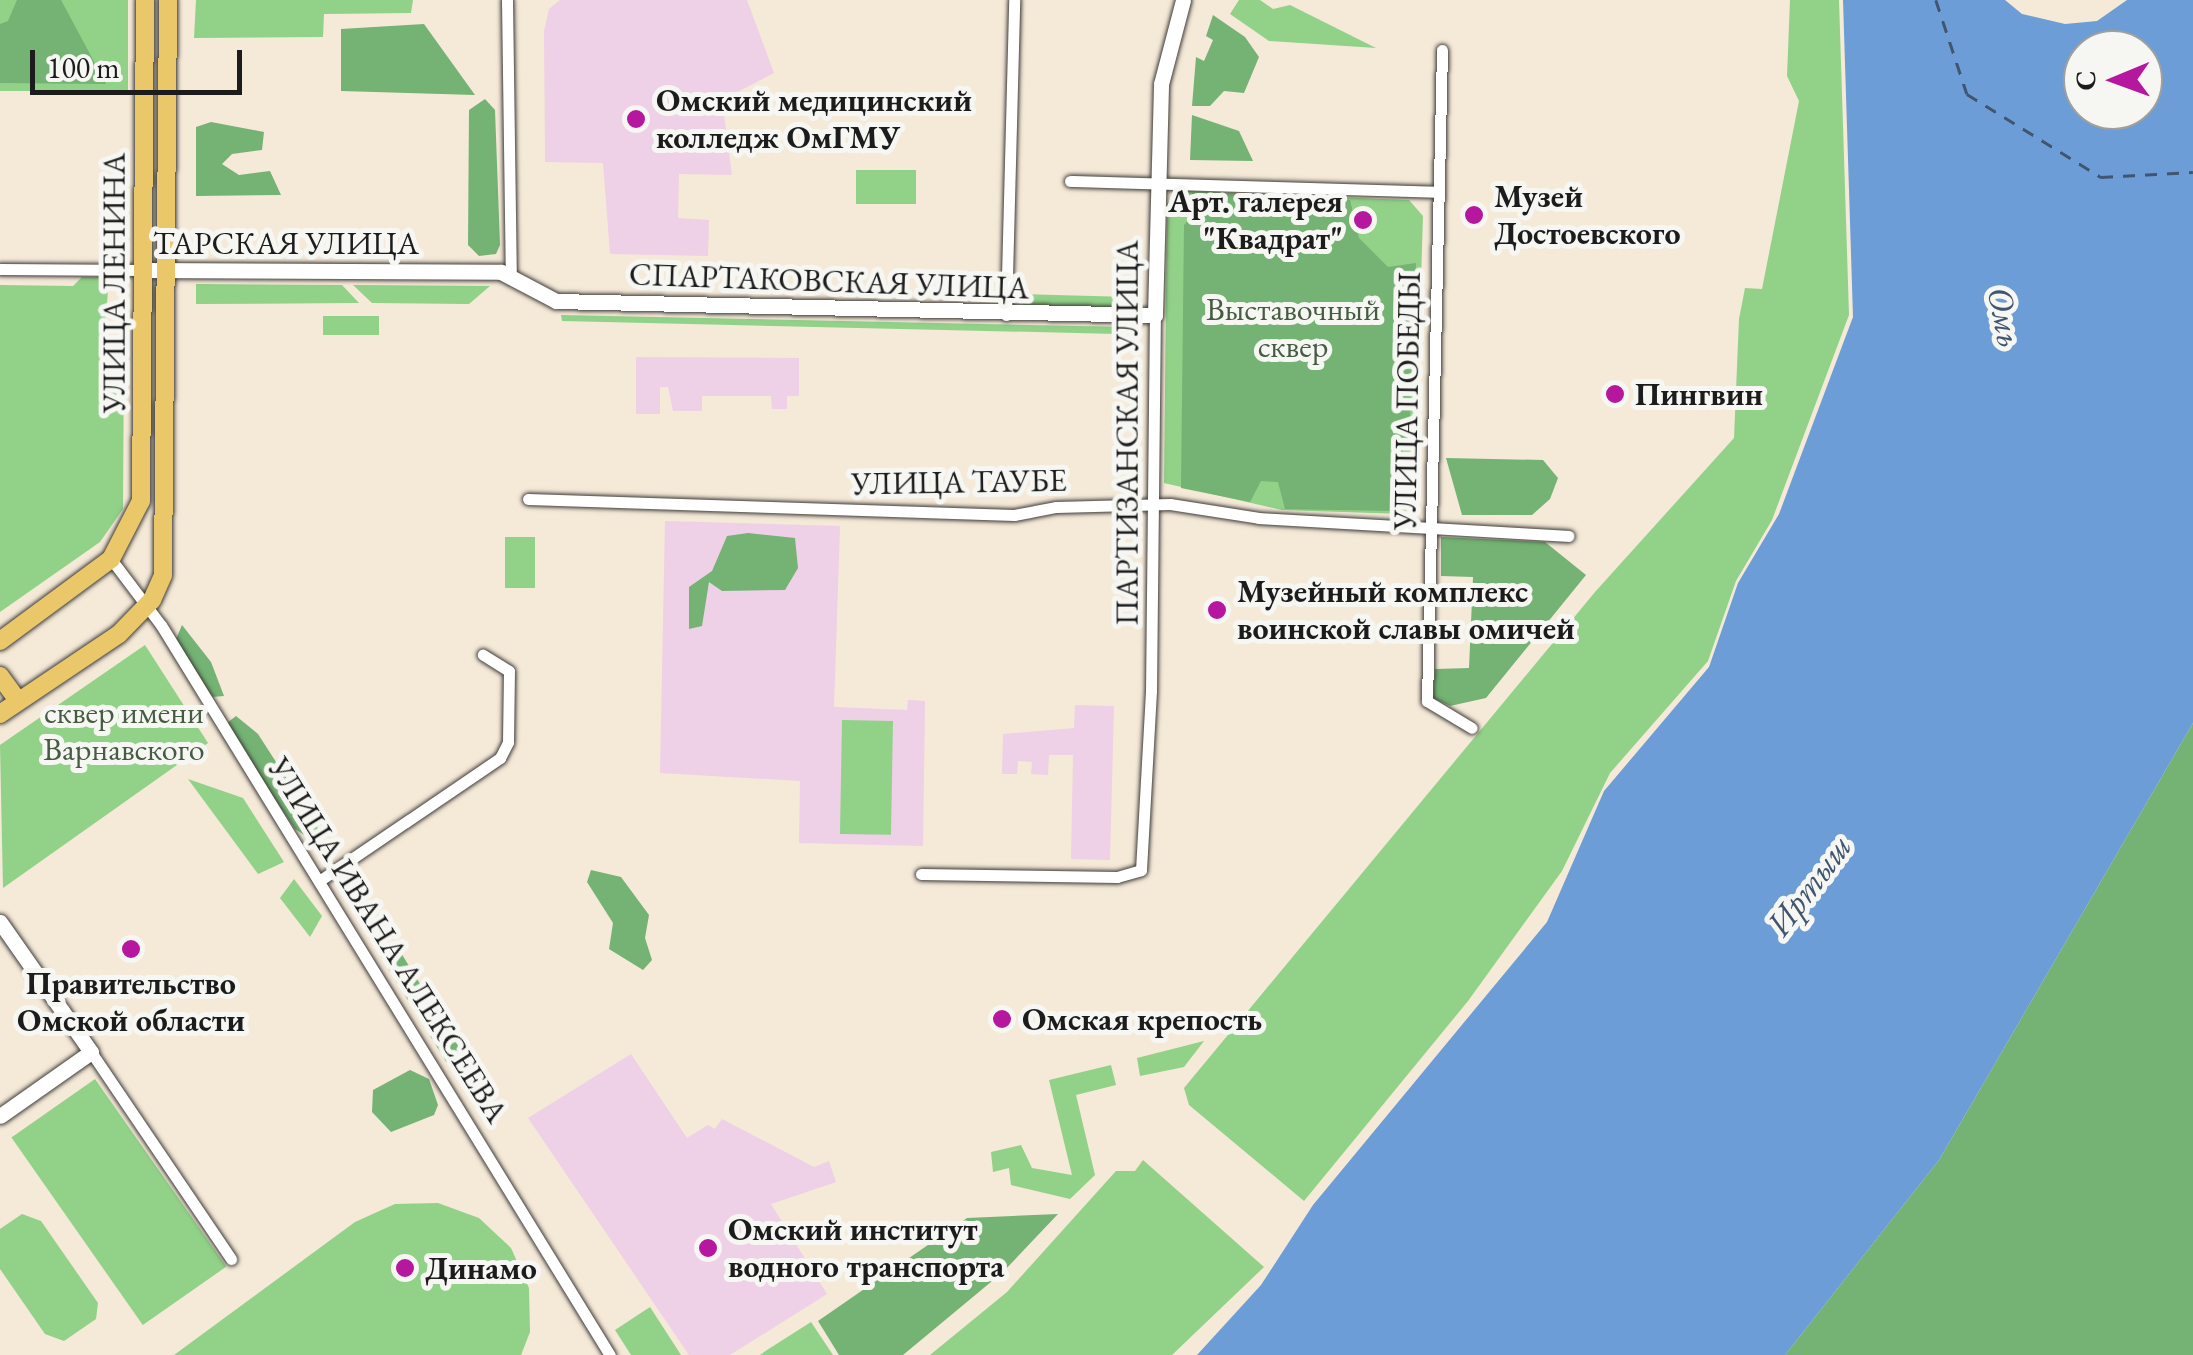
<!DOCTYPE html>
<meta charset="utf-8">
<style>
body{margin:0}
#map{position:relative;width:2193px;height:1355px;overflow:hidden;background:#f5e9d8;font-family:"EB Garamond",serif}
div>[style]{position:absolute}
.built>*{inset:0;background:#eed0e7}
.green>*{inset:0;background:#91d188;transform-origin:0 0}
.forest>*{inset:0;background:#74b374}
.water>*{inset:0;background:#6c9dd6}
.ferry>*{height:2.5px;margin-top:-1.25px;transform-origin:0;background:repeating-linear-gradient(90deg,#405670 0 12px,transparent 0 22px)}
.roads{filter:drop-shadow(0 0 2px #3d3b38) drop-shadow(0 0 2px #3d3b38)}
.minor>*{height:11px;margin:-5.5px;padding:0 5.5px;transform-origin:5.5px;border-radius:5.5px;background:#fff}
.tertiary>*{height:15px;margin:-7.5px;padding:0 7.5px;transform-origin:7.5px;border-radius:7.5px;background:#fff}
.primary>*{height:18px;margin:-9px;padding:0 9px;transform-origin:9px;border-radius:9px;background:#eac769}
.dots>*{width:28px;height:28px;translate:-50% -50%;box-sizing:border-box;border:5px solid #f6f6f2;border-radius:50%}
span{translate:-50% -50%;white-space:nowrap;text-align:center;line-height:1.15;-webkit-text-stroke:10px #f6f6f2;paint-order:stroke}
.poi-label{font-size:32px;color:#1c1c1c;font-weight:700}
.left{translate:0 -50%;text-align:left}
.right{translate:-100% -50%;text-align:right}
.street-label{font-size:32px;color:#1c1c1c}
.park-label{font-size:32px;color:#455b42}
.water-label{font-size:35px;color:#405670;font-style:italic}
.north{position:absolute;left:2063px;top:30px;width:100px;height:100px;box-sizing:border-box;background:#f6f6f2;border:2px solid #9f9f9c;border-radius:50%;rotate:269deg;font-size:28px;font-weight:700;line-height:40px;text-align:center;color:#1c1c1c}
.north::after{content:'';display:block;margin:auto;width:35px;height:45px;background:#b5179e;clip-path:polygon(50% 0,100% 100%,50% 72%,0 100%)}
.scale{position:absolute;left:30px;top:50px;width:212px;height:45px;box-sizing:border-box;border:5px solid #1c1c1c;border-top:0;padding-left:12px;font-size:30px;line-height:35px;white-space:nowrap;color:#1c1c1c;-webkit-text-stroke:8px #f6f6f2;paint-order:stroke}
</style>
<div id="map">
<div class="built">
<i style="clip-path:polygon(560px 0,747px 0,774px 73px,722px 100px,732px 175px,679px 174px,678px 218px,709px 220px,708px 256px,610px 254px,603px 163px,545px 162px,544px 31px,549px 9px)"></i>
<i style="clip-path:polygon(636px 357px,799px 358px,799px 396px,787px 396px,787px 409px,772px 409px,771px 396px,702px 396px,702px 411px,673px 411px,668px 387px,660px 387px,660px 414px,636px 414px)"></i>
<i style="clip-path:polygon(665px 521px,840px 526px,834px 707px,907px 710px,908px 700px,925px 701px,923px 846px,799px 843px,800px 781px,660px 773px)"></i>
<i style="clip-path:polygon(1075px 705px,1114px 706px,1110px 860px,1071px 859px,1073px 755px,1049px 755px,1048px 775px,1031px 774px,1032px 762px,1018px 761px,1017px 774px,1002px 774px,1003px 734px,1074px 728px)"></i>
<i style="clip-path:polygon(631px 1054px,687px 1138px,708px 1125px,715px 1129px,722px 1119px,814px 1167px,829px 1161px,836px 1182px,771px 1204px,827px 1294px,730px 1355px,689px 1355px,528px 1118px)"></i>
</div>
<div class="green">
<i style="left:0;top:0;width:128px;height:91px"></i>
<i style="clip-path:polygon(196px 0,413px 0,411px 13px,324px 14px,323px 37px,194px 38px)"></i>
<i style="clip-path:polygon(1239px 0,1260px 0,1273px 9px,1290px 5px,1376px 48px,1269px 41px,1230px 14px)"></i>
<i style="clip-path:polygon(1790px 0,1839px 0,1849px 315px,1772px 520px,1736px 581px,1708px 661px,1610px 773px,1562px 871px,1468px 1001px,1304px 1201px,1189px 1105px,1184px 1088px,1595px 592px,1734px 438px,1739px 319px,1745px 288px,1762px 289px,1799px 101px,1787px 76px)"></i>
<i style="left:856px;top:170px;width:60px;height:34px"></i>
<i style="clip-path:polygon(1184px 191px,1409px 200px,1423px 216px,1414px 502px,1403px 514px,1282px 510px,1164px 483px,1167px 203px)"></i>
<i style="clip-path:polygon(82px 277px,109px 277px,104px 344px,124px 348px,123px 509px,100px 542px,0 612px,0 285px,73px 286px)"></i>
<i style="clip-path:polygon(196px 284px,342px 285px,359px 303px,196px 304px)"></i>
<i style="clip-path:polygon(353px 285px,490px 286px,469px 304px,372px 303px)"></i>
<i style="clip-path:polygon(1018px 294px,1130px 297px,1130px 302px,1124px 308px,1024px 306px)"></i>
<i style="clip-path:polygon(561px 315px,1128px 327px,1118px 334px,562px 321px)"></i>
<i style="left:323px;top:316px;width:56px;height:19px"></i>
<i style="left:505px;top:537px;width:30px;height:51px"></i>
<i style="clip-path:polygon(145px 645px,208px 743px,3px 888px,0 745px)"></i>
<i style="left:842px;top:720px;width:51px;height:114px;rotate:1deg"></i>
<i style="clip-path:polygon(188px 779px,243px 798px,284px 862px,258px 874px)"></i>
<i style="clip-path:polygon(294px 879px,322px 916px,310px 937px,280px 898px)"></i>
<i style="clip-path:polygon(1204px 1041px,1184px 1067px,1140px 1076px,1137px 1058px)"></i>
<i style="clip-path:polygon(1111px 1065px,1116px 1085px,1076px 1095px,1095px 1175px,1070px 1199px,1011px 1185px,1009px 1168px,993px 1172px,991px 1152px,1021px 1145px,1032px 1168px,1072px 1175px,1049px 1080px)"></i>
<i style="left:95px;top:1079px;width:229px;height:102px;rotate:55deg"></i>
<i style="clip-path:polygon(1143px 1160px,1264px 1267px,1172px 1355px,930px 1355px,1007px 1292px,1116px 1171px,1135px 1171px)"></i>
<i style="clip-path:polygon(438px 1203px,479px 1218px,511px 1248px,529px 1288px,530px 1332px,521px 1355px,174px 1355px,355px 1222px,395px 1204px)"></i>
<i style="clip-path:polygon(22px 1214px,41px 1221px,98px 1303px,96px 1319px,64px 1341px,45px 1334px,0 1269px,0 1229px)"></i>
<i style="clip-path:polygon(650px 1307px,681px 1355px,631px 1355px,615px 1330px)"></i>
<i style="clip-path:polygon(811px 1322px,833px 1355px,760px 1355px,767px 1350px)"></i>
</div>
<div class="forest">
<i style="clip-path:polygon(17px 0,61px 0,106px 84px,0 83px,0 24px,8px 21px)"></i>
<i style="clip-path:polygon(1213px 15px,1245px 37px,1259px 57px,1244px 93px,1224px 91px,1210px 106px,1192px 106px,1196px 57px,1204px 61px,1213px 40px,1206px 36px)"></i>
<i style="clip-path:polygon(424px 24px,475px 95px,341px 91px,341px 29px)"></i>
<i style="clip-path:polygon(485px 99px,495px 110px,500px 245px,496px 254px,479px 256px,468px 245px,469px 110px)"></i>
<i style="clip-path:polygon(1192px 115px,1239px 131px,1253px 161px,1190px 160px)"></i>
<i style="clip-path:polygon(211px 122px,264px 132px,262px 150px,232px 154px,222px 164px,239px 175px,270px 171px,281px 195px,196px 196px,196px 127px)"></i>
<i style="clip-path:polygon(1192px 193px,1350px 200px,1359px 238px,1388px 267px,1416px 263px,1409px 441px,1393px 467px,1394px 511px,1285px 509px,1278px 482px,1261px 481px,1250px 502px,1181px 488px,1184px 225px,1191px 217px)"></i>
<i style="clip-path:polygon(1446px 458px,1543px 460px,1558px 478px,1550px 499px,1532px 515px,1462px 515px)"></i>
<i style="clip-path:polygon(748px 533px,795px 538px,798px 568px,785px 590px,722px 591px,709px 582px,702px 626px,689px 629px,689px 587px,712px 571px,727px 536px)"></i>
<i style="clip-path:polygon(1441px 537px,1545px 542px,1586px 575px,1486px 698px,1450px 706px,1433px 698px,1435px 669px,1469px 668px,1473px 577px,1441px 576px)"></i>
<i style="clip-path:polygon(182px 625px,211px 662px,224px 696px,213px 697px,205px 688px,176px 639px)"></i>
<i style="clip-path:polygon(236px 716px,258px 734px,307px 810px,321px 833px,315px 842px,295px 829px,235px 740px,227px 723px)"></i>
<i style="clip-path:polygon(2193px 723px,2193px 1355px,1785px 1355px,1939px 1160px)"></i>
<i style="clip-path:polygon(591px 870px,621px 877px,649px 915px,645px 938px,652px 960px,643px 970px,609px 949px,613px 923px,587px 882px)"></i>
<i style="clip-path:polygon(386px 940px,398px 948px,460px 1049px,456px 1059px,447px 1063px,378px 952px)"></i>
<i style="clip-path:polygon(410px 1070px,429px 1079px,438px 1105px,434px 1115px,391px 1132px,372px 1112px,373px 1090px)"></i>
<i style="clip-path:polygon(1058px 1214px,1003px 1272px,903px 1355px,839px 1355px,818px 1321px,967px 1218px)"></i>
</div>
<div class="water">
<i style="clip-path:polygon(evenodd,1843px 0,2005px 0,2022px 14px,2065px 24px,2097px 21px,2127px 0,2193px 0,2193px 723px,1939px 1160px,1785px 1355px,1197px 1355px,1261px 1285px,1313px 1205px,1547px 922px,1604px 791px,1709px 667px,1738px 583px,1779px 514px,1853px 317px,1843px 0,2083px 50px,2143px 50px,2143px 110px,2083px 110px,2083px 50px)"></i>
</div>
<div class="ferry">
<i style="left:1936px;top:0;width:99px;rotate:71.7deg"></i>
<i style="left:1967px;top:94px;width:158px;rotate:31.8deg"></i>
<i style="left:2101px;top:177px;width:92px;rotate:-3.1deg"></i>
</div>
<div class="roads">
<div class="minor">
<i style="left:507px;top:0;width:274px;rotate:89.2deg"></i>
<i style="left:1442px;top:50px;width:651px;rotate:91.32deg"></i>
<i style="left:1427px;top:701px;width:52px;rotate:31deg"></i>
<i style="left:1070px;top:181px;width:369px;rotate:1.7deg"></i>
<i style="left:0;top:269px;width:144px;rotate:0.4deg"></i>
<i style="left:1006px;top:315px;width:315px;rotate:-88.5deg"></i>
<i style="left:528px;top:499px;width:486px;rotate:1.9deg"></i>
<i style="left:1014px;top:515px;width:43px;rotate:-10.8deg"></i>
<i style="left:1056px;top:507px;width:114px;rotate:-1.5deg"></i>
<i style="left:1170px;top:504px;width:90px;rotate:8.9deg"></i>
<i style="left:1259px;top:518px;width:310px;rotate:3.3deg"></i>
<i style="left:111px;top:559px;width:83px;rotate:52.9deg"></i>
<i style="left:161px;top:625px;width:857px;rotate:58.41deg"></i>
<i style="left:921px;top:874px;width:196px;rotate:0.9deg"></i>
<i style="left:1117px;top:877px;width:25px;rotate:-16deg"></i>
<i style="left:1141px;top:870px;width:179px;rotate:-86.8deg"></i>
<i style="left:1151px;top:691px;width:376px;rotate:-89.4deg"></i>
<i style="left:319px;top:881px;width:219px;rotate:-34.2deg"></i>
<i style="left:500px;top:758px;width:18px;rotate:-63deg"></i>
<i style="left:508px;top:742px;width:71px;rotate:-89.2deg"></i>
<i style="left:509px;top:671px;width:31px;rotate:-148deg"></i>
<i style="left:91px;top:1052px;width:250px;rotate:55.9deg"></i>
</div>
<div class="tertiary">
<i style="left:144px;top:270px;width:357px;rotate:0.3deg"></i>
<i style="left:501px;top:272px;width:62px;rotate:27.8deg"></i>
<i style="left:556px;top:301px;width:599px;rotate:1.34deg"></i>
<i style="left:1155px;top:315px;width:231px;rotate:-88.5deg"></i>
<i style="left:1161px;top:84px;width:87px;rotate:-75.3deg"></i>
<i style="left:0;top:922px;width:159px;rotate:55deg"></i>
<i style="left:91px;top:1052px;width:111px;rotate:144.9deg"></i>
</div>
<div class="primary">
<i style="left:0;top:641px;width:138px;rotate:-36.5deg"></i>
<i style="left:111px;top:559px;width:65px;rotate:-62.7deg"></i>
<i style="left:141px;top:501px;width:501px;rotate:-89.54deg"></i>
<i style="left:0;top:676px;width:31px;rotate:54deg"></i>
<i style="left:0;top:714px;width:143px;rotate:-33.9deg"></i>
<i style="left:119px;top:634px;width:47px;rotate:-45.9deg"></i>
<i style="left:152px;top:600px;width:27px;rotate:-66deg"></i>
<i style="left:163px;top:575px;width:575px;rotate:-89.5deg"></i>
</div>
</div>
<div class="dots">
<i style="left:636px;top:119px;background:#b5179e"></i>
<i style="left:1474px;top:215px;background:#b5179e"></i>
<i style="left:1363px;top:220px;background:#b5179e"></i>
<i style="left:1615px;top:394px;background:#b5179e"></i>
<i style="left:1217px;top:610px;background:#b5179e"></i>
<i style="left:131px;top:949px;background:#b5179e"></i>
<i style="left:1002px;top:1019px;background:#b5179e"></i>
<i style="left:708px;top:1248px;background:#b5179e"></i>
<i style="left:405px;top:1268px;background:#b5179e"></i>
</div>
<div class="poi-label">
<span class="left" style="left:656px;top:119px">Омский медицинский<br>колледж ОмГМУ</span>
<span class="left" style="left:1494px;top:215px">Музей<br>Достоевского</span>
<span class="right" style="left:1343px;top:220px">Арт. галерея<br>"Квадрат"</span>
<span class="left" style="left:1635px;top:394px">Пингвин</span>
<span class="left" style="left:1237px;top:610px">Музейный комплекс<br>воинской славы омичей</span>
<span style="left:131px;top:1002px">Правительство<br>Омской области</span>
<span class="left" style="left:1022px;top:1019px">Омская крепость</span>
<span class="left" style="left:728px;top:1248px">Омский институт<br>водного транспорта</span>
<span class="left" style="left:425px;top:1268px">Динамо</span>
</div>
<div class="street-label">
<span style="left:286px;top:243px">ТАРСКАЯ УЛИЦА</span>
<span style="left:829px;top:281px;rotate:2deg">СПАРТАКОВСКАЯ УЛИЦА</span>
<span style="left:114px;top:283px;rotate:-90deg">УЛИЦА ЛЕНИНА</span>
<span style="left:1407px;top:401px;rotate:-89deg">УЛИЦА ПОБЕДЫ</span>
<span style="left:1127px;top:433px;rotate:-90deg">ПАРТИЗАНСКАЯ УЛИЦА</span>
<span style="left:959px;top:482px;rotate:-1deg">УЛИЦА ТАУБЕ</span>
<span style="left:388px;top:940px;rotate:58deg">УЛИЦА ИВАНА АЛЕКСЕЕВА</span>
</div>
<div class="park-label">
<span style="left:1293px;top:328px">Выставочный<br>сквер</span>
<span style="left:124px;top:731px">сквер имени<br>Варнавского</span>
</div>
<div class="water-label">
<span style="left:2005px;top:317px;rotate:79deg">Омь</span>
<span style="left:1809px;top:885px;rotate:-53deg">Иртыш</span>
</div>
<div class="north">С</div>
<div class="scale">100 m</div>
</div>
